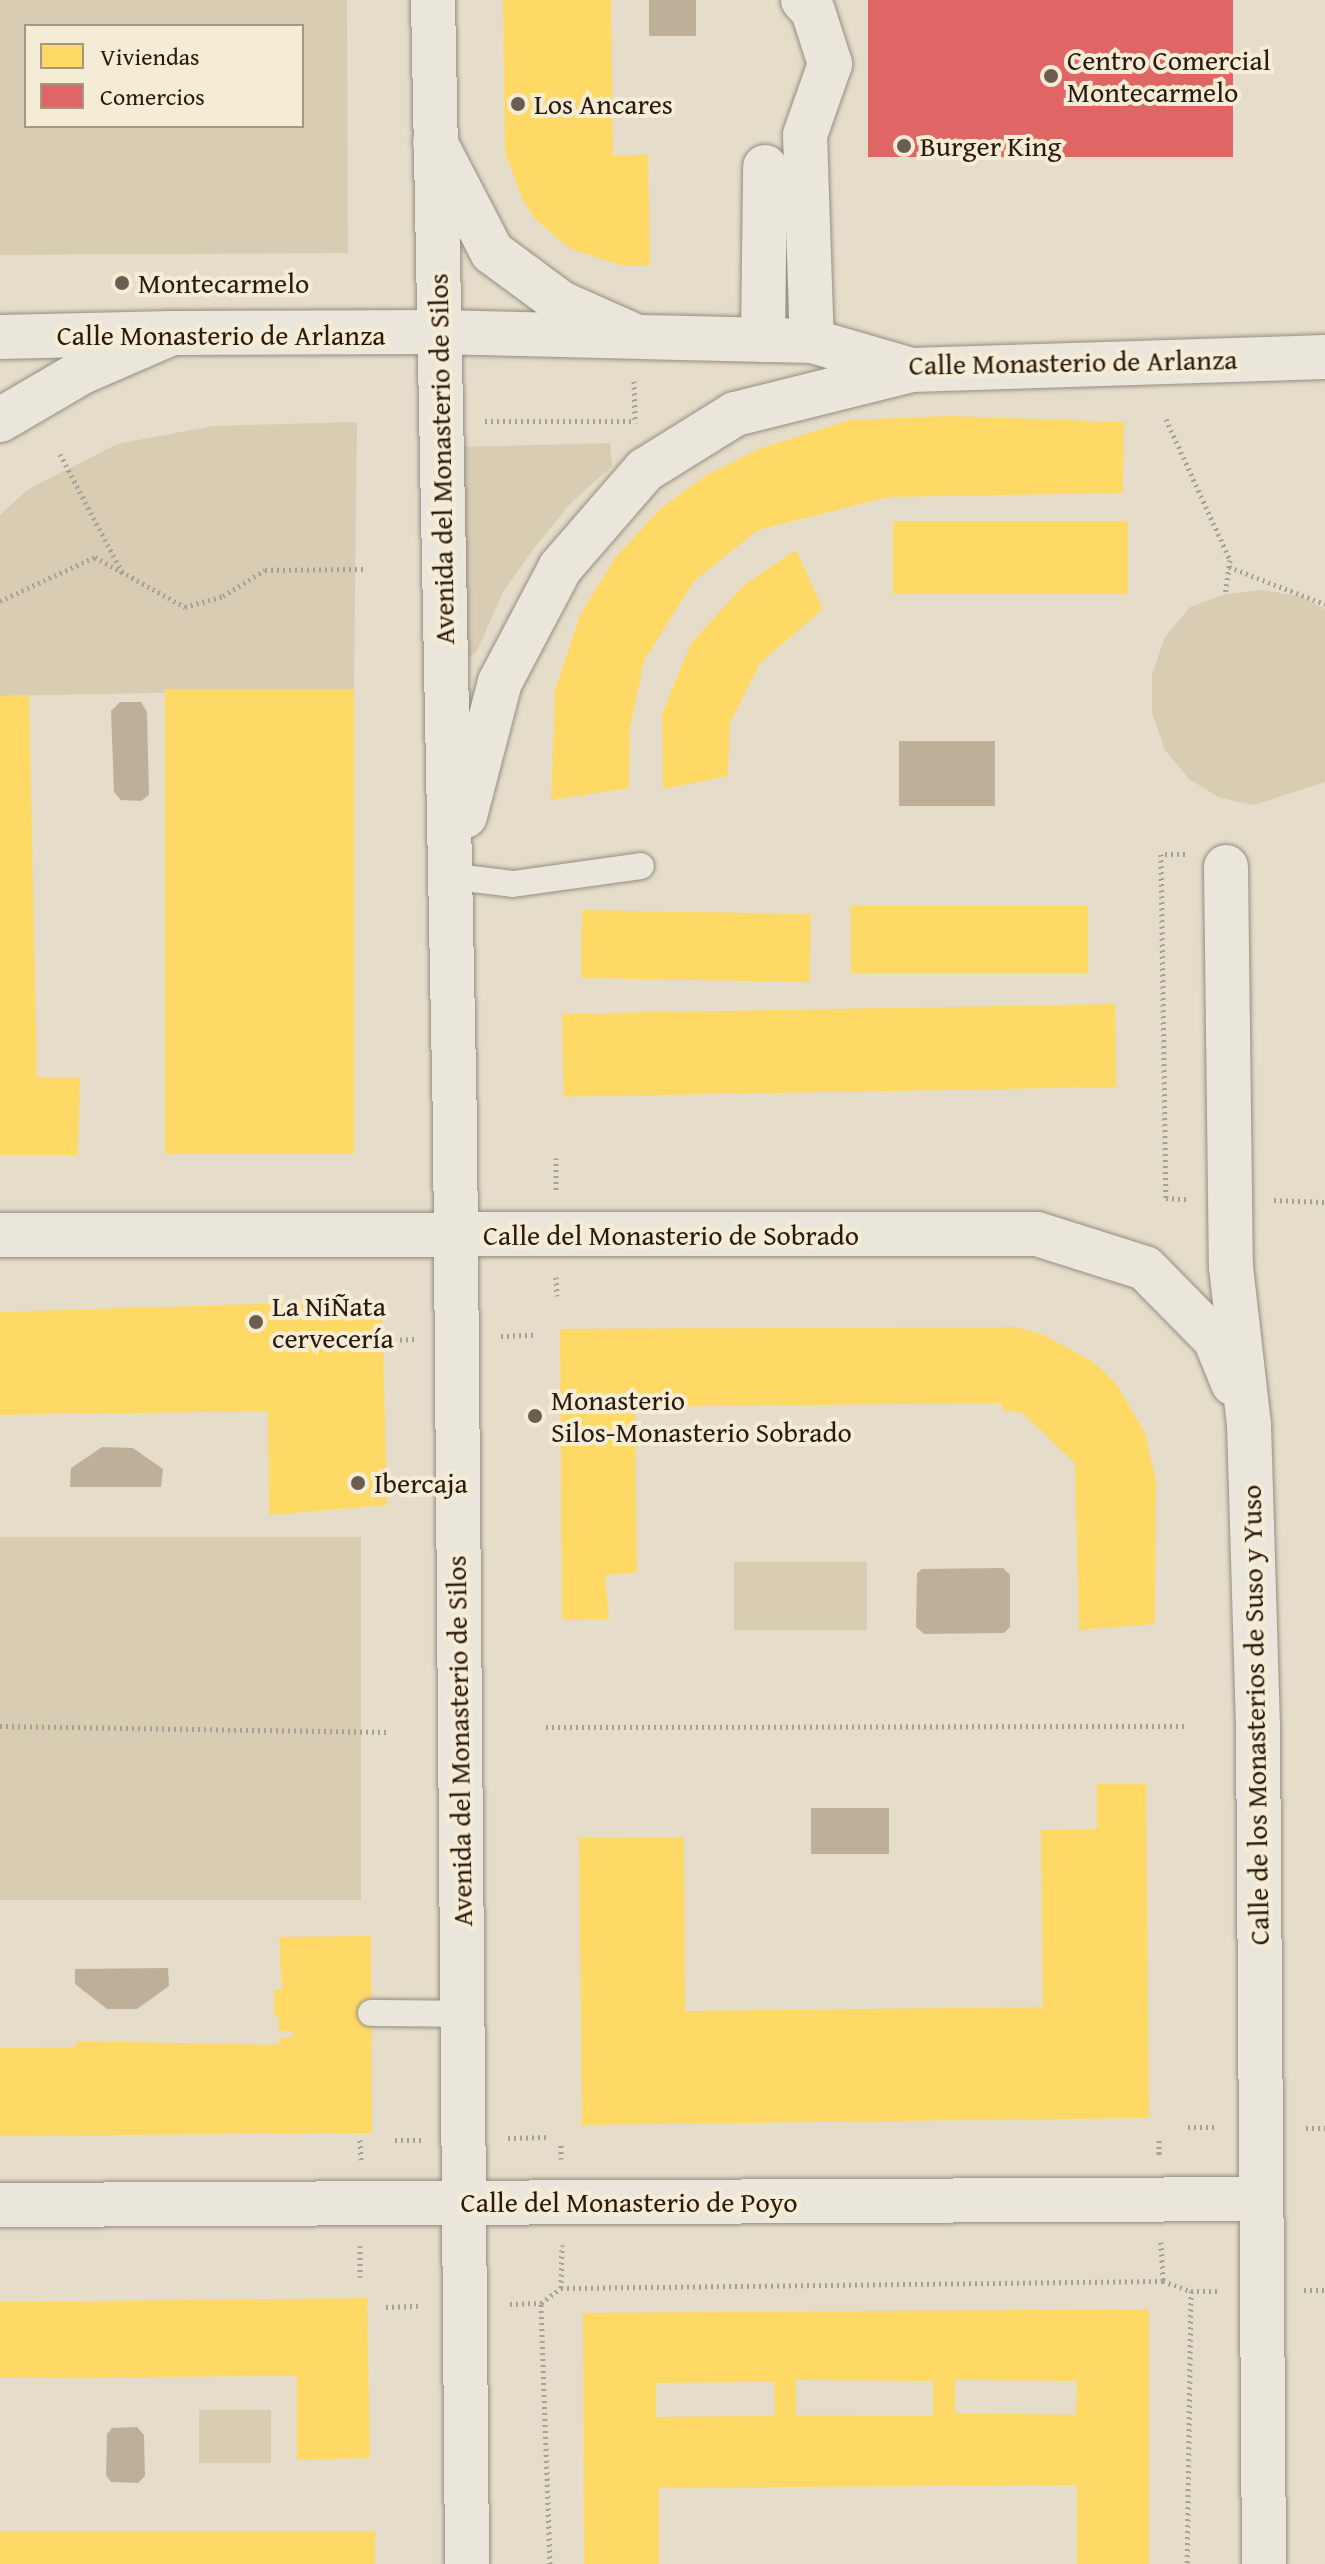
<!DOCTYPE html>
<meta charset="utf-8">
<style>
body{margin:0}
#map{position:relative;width:1325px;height:2564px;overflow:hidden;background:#e5ddca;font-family:"Gentium Book Plus",serif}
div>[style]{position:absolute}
.green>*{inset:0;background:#d8ccb3;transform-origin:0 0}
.water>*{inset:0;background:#beb098;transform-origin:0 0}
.homes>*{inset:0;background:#ffd966;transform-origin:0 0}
.shops>*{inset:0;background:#e06666;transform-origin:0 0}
.path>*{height:5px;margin-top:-2.5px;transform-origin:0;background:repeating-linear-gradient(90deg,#a5a198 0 2px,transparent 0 6px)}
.roads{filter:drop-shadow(0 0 2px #948d81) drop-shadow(0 0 2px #948d81)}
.service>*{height:26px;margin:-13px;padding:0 13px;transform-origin:13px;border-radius:13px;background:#eae6dc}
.minor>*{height:44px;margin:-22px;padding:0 22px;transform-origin:22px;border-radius:22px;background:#eae6dc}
.tertiary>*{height:44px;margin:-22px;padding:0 22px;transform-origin:22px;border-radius:22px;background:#eae6dc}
.dots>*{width:22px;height:22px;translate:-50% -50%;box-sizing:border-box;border:4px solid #f5ecd5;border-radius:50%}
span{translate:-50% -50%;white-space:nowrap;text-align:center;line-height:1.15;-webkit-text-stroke:8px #f5ecd5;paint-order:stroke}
.poi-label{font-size:28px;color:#2a190e}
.left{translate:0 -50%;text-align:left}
.street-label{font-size:28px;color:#2a190e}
.legend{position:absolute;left:24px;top:24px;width:280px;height:104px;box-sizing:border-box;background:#f5ecd5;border:2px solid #a49885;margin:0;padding:10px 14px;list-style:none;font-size:24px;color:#2a190e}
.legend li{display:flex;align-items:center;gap:16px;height:40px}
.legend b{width:40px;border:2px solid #a49885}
</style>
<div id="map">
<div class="green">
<i style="clip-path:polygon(evenodd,0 0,347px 0,348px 253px,0 255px,0 0,26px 26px,302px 26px,302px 126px,26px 126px,26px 26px)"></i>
<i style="clip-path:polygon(357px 422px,354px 689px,0 696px,0 515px,27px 490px,117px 444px,213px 426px)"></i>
<i style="clip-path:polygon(610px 443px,612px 466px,570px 504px,536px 546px,504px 590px,477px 651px,469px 658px,460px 648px,458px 447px)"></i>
<i style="clip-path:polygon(1263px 590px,1300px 596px,1325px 609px,1325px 782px,1254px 805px,1220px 798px,1189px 779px,1165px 750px,1152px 713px,1152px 674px,1165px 637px,1190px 607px,1225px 594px)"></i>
<i style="left:361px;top:1537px;width:363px;height:361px;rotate:90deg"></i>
<i style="left:867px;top:1562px;width:68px;height:133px;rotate:90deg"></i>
<i style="left:271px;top:2410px;width:53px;height:72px;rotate:90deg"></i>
</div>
<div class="water">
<i style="left:649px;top:0;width:47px;height:36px"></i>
<i style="clip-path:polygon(120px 702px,141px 702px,147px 712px,149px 795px,141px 801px,121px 800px,114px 792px,111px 711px)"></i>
<i style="left:995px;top:741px;width:65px;height:96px;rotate:90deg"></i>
<i style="clip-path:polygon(102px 1447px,133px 1448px,163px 1469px,161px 1487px,70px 1487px,71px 1468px)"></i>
<i style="clip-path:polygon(1003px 1568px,1010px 1575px,1010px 1627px,1004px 1633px,924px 1634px,916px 1627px,917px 1573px,922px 1569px)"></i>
<i style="left:811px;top:1808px;width:78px;height:46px"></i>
<i style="clip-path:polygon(168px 1968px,169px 1986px,137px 2009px,107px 2009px,75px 1984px,75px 1969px)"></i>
<i style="clip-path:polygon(137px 2427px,144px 2435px,145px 2476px,138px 2483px,111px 2482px,106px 2475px,107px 2434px,112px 2428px)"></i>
</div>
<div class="homes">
<i style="clip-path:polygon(503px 0,611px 0,613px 156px,648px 154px,650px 265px,620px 265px,569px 248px,534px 218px,522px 198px,505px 152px)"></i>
<i style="clip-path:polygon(948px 416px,1124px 422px,1123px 493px,889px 497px,758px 530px,694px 581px,644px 661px,630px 728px,629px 788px,551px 800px,555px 691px,580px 615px,615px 558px,660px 509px,705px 476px,761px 448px,850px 420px)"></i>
<i style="left:1128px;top:521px;width:73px;height:235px;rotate:90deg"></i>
<i style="clip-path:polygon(796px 550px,823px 609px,761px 662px,730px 723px,728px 776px,663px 789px,662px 714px,691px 643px,744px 585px)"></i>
<i style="left:354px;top:689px;width:465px;height:189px;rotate:90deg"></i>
<i style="clip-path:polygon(29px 695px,37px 1077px,80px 1077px,78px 1155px,0 1155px,0 696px)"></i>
<i style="left:1088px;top:906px;width:67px;height:237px;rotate:90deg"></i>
<i style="left:582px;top:910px;width:229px;height:68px;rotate:1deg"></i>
<i style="left:1115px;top:1004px;width:83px;height:553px;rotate:89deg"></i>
<i style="clip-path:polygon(382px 1300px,387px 1505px,269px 1515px,268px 1411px,0 1415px,0 1312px)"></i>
<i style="clip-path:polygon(1015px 1327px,1044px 1335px,1096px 1364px,1117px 1385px,1145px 1433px,1156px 1481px,1155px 1624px,1079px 1630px,1075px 1463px,1022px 1413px,1003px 1410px,1002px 1403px,635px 1407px,637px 1573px,605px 1575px,609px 1619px,562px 1620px,560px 1329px)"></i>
<i style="clip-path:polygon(1097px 1784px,1146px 1784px,1149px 2118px,582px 2125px,579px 1838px,684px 1837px,685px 2011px,1043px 2007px,1041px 1830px,1097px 1829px)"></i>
<i style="clip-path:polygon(371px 1936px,372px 2133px,0 2136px,0 2048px,75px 2047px,77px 2041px,279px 2045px,279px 2038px,293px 2037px,293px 2031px,279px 2031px,279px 2017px,274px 2016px,274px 1990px,282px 1990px,279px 1937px)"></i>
<i style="clip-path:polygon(367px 2298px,370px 2458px,297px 2460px,297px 2376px,0 2378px,0 2302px)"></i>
<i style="clip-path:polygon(evenodd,1149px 2309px,1149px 2564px,1077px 2564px,1077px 2485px,659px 2488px,659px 2564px,584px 2564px,583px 2313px,1149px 2309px,796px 2380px,933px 2381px,933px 2416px,796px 2415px,796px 2380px,1149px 2309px,955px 2380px,1077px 2381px,1076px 2415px,955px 2413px,955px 2380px,1149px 2309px,774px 2382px,775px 2416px,656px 2417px,656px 2383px,774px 2382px)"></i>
<i style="left:375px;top:2531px;width:33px;height:375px;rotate:90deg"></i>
</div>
<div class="shops">
<i style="left:868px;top:0;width:365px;height:157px"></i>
</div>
<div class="path">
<i style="left:634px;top:381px;width:42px;rotate:88.6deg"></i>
<i style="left:1166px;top:419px;width:155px;rotate:65.6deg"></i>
<i style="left:1230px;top:560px;width:34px;rotate:98deg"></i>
<i style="left:485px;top:421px;width:150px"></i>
<i style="left:60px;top:454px;width:136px;rotate:62.3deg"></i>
<i style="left:1229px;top:567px;width:103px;rotate:21.1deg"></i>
<i style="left:0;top:601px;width:105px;rotate:-24.9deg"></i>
<i style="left:95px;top:557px;width:103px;rotate:29.1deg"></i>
<i style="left:185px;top:607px;width:40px;rotate:-16deg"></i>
<i style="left:223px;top:596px;width:49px;rotate:-31.8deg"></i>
<i style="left:265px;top:570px;width:98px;rotate:-0.6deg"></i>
<i style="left:1185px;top:854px;width:24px;rotate:180deg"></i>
<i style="left:1161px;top:854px;width:344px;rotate:89.2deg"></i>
<i style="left:1166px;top:1198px;width:22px;rotate:3deg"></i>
<i style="left:556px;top:1158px;width:33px;rotate:90deg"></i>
<i style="left:1274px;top:1200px;width:51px;rotate:2.2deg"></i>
<i style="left:556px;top:1277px;width:19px;rotate:87deg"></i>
<i style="left:501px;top:1336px;width:33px;rotate:-2deg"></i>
<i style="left:388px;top:1340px;width:27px;rotate:-2deg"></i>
<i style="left:0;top:1726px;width:389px;rotate:0.9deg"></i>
<i style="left:546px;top:1727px;width:639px;rotate:-0.09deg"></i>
<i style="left:1188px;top:2127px;width:28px"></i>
<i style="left:1306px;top:2128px;width:19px"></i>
<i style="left:508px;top:2138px;width:42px;rotate:-1.4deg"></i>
<i style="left:360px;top:2140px;width:20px;rotate:87deg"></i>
<i style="left:395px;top:2140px;width:27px"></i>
<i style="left:1159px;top:2140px;width:17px;rotate:90deg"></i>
<i style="left:561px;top:2145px;width:14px;rotate:90deg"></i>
<i style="left:1161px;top:2242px;width:39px;rotate:87deg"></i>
<i style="left:360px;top:2277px;width:31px;rotate:-90deg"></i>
<i style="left:561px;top:2288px;width:43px;rotate:-88.7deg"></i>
<i style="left:1304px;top:2290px;width:21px"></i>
<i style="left:1191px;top:2291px;width:27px"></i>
<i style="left:510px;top:2304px;width:31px;rotate:-2deg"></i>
<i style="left:386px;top:2307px;width:34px;rotate:-2deg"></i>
<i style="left:550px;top:2564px;width:261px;rotate:-92deg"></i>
<i style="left:541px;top:2303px;width:25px;rotate:-37deg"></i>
<i style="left:561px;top:2288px;width:602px;rotate:-0.67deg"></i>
<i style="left:1163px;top:2281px;width:30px;rotate:20deg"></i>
<i style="left:1191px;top:2291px;width:273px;rotate:90.8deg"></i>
</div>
<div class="roads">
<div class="service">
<i style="left:456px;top:877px;width:57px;rotate:7deg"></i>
<i style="left:513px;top:884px;width:129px;rotate:-8deg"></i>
<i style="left:371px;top:2013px;width:91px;rotate:0.6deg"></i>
</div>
<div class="minor">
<i style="left:803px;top:0;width:15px;rotate:48deg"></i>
<i style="left:813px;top:11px;width:56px;rotate:72.2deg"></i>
<i style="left:830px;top:64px;width:75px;rotate:109.4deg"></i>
<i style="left:805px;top:135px;width:206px;rotate:88.1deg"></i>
<i style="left:435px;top:142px;width:124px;rotate:62.6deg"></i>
<i style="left:492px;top:252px;width:86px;rotate:36.5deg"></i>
<i style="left:561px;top:303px;width:79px;rotate:24deg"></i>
<i style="left:0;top:337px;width:172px;rotate:-1.3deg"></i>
<i style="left:763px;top:340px;width:173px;rotate:-89.3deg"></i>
<i style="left:1226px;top:867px;width:400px;rotate:89.3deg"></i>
<i style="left:1231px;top:1267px;width:158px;rotate:83.5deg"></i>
<i style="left:1249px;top:1424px;width:302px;rotate:88.3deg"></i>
<i style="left:1258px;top:1726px;width:838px;rotate:89.59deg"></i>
<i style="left:0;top:1235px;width:1037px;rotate:-0.06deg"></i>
<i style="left:1037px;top:1234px;width:113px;rotate:17.5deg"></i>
<i style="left:1145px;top:1268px;width:100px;rotate:45.4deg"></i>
<i style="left:1215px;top:1339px;width:48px;rotate:67.8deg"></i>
<i style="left:0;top:2205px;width:1258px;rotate:-0.27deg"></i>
</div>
<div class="tertiary">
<i style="left:433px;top:0;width:1130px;rotate:88.88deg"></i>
<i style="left:455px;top:1130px;width:1434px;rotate:89.52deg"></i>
<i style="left:0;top:420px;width:95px;rotate:-30.3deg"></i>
<i style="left:82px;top:372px;width:98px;rotate:-23.4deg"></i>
<i style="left:172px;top:333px;width:267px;rotate:-0.2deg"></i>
<i style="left:439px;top:332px;width:373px;rotate:1.4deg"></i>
<i style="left:812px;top:341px;width:103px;rotate:16.3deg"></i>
<i style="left:911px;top:370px;width:414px;rotate:-1.8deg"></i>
<i style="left:465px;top:816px;width:138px;rotate:-75.4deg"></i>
<i style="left:500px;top:682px;width:129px;rotate:-62.2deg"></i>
<i style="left:560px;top:568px;width:130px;rotate:-49.1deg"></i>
<i style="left:645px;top:470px;width:106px;rotate:-31.9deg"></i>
<i style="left:735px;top:414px;width:181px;rotate:-14deg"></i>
</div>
</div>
<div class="dots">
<i style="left:1051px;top:76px;background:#6b5e50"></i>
<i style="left:518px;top:104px;background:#6b5e50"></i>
<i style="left:904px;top:146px;background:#6b5e50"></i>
<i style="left:122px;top:283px;background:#6b5e50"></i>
<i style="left:256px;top:1322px;background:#6b5e50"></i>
<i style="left:535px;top:1416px;background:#6b5e50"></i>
<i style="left:358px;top:1483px;background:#6b5e50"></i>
</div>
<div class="poi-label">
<span class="left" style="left:1067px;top:76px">Centro Comercial<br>Montecarmelo</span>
<span class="left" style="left:534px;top:104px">Los Ancares</span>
<span class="left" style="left:920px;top:146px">Burger King</span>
<span class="left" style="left:138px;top:283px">Montecarmelo</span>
<span class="left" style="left:272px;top:1322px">La NiÑata<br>cervecería</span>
<span class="left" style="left:551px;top:1416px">Monasterio<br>Silos-Monasterio Sobrado</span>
<span class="left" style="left:374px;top:1483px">Ibercaja</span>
</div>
<div class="street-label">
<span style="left:221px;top:335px">Calle Monasterio de Arlanza</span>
<span style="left:1073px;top:362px;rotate:-1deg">Calle Monasterio de Arlanza</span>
<span style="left:441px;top:459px;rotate:-91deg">Avenida del Monasterio de Silos</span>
<span style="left:671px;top:1235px">Calle del Monasterio de Sobrado</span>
<span style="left:1255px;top:1715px;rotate:-91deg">Calle de los Monasterios de Suso y Yuso</span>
<span style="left:459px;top:1741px;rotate:-91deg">Avenida del Monasterio de Silos</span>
<span style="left:629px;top:2202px">Calle del Monasterio de Poyo</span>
</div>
<ul class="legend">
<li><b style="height:22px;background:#ffd966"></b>Viviendas</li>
<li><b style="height:22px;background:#e06666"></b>Comercios</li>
</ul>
</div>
